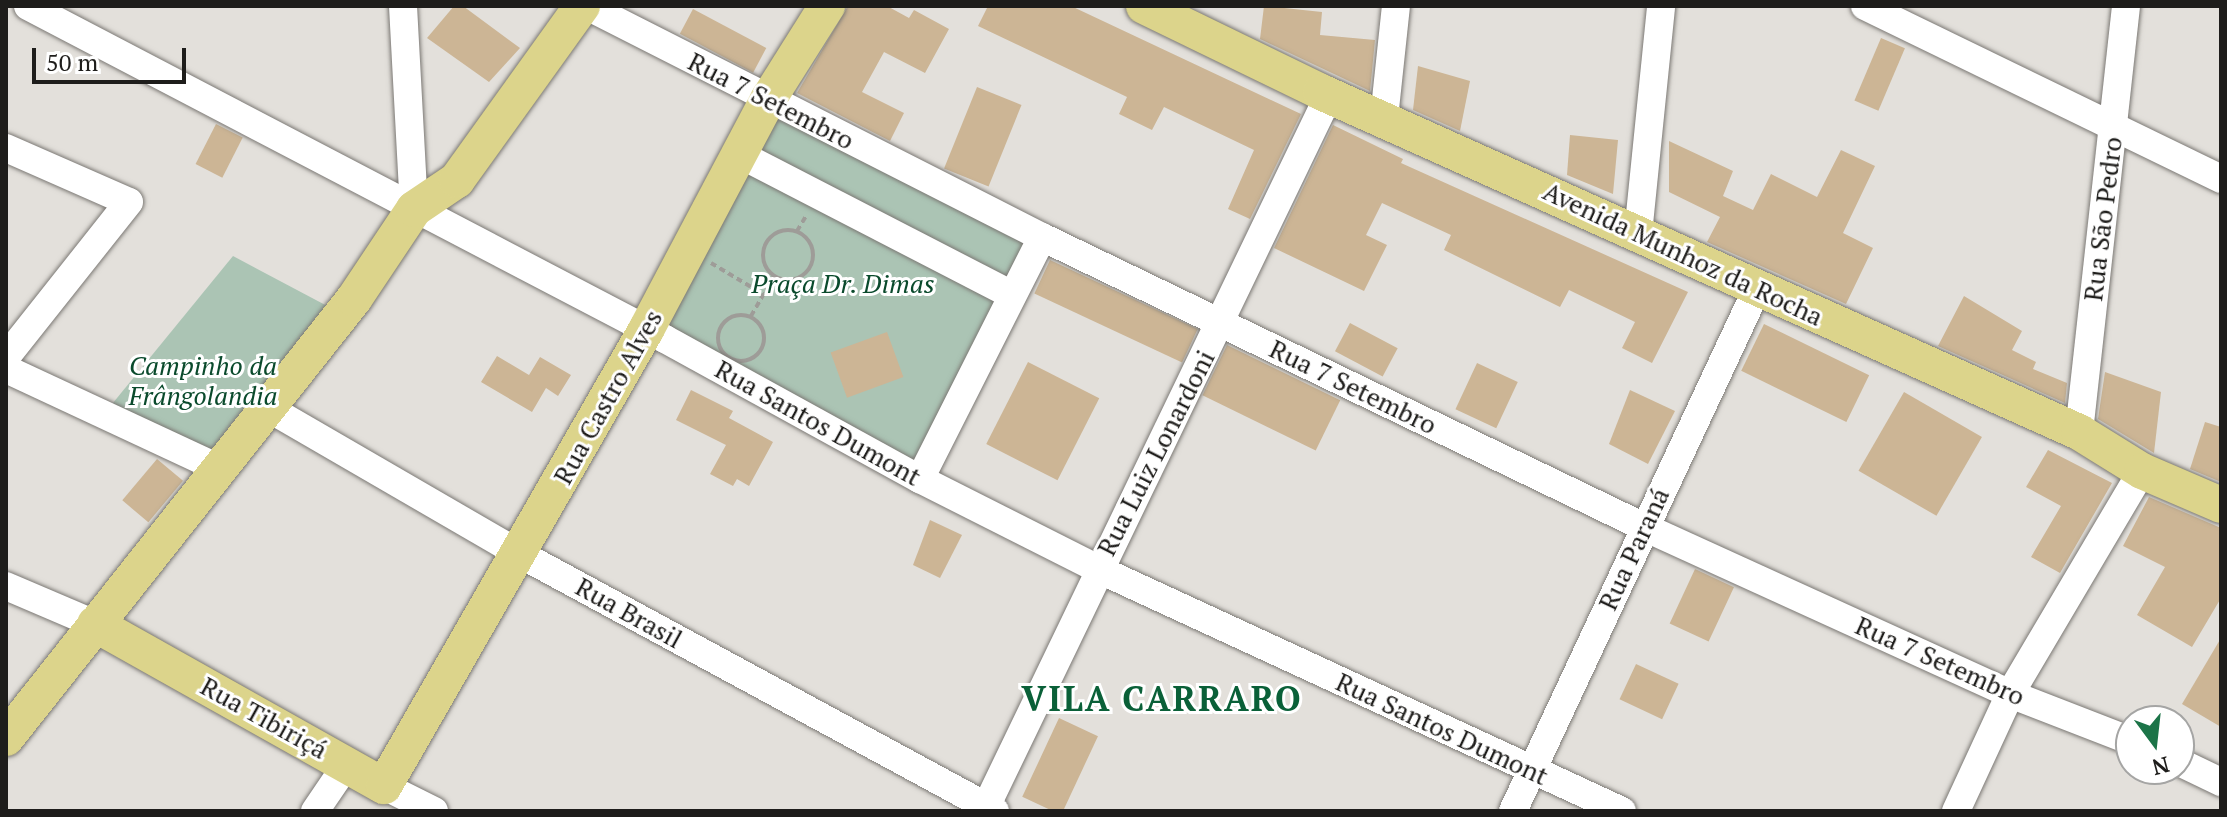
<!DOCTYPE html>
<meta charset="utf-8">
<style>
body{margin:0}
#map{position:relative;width:2227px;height:817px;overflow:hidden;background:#e3e0db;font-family:"PT Serif",serif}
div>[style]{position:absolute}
.green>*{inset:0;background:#abc4b4;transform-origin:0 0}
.building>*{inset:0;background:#ccb595;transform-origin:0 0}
.path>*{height:4px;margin-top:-2px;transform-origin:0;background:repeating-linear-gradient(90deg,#9e9c98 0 6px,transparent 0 10px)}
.path>.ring{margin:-2px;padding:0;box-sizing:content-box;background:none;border:4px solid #9e9c98;border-radius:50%}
.roads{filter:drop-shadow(0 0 2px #7b7874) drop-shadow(0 0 2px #7b7874)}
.minor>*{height:28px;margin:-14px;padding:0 14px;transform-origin:14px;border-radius:14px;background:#fff}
.major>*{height:36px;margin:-18px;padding:0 18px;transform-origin:18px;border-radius:18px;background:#dcd48b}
span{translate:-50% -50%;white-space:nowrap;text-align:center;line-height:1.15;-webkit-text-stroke:6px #fff;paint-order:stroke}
.street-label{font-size:26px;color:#1e1d1b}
.park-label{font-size:26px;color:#0a4a2c;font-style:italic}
.district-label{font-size:34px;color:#0a6038;font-weight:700;letter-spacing:2px}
.frame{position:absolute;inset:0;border:8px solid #1e1d1b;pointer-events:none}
.north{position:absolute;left:2115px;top:705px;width:80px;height:80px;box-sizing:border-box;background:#fff;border:2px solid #a5a5a4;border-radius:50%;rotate:165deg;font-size:22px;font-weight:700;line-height:32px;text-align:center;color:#1e1d1b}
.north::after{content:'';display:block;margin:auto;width:28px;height:36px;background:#1c7448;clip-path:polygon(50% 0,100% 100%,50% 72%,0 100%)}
.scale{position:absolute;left:32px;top:48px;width:154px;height:36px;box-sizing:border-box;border:4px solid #1e1d1b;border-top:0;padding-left:10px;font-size:24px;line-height:28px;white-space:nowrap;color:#1e1d1b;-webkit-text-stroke:6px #fff;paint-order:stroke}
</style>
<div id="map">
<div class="green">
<i style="left:773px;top:107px;width:290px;height:249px;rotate:28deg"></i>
<i style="clip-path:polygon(233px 256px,331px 308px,213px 459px,108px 409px)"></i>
</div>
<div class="building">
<i style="clip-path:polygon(454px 6px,463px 6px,520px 48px,489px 82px,427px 38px)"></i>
<i style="clip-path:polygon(848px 6px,887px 6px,909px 18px,914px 10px,949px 29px,925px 73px,884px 52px,862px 92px,904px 113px,890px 141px,797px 93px)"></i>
<i style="clip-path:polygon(988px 6px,1071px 6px,1301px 114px,1250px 219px,1228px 209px,1254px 150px,1164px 107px,1152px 130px,1119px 114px,1127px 97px,978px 26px)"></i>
<i style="clip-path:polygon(1264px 6px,1322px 12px,1320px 35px,1375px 40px,1370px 91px,1260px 39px)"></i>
<i style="left:693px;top:9px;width:83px;height:28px;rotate:28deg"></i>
<i style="left:1881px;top:38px;width:26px;height:68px;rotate:23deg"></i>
<i style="clip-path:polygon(1418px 66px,1470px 81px,1460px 131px,1413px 110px)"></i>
<i style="left:977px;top:87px;width:48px;height:88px;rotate:22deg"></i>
<i style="left:216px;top:124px;width:30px;height:45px;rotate:27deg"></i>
<i style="clip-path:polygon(1333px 125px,1403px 159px,1401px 163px,1688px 292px,1652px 363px,1622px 348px,1635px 322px,1569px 290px,1560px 307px,1444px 250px,1451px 235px,1382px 203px,1366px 235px,1387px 245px,1364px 291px,1274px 248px)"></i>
<i style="clip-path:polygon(1570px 135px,1618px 140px,1613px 194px,1567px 175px)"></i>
<i style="clip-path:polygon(1669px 141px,1733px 171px,1723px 196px,1753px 210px,1771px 174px,1817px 197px,1841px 150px,1875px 166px,1843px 233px,1873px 248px,1846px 304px,1707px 242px,1720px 217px,1669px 192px)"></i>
<i style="left:1050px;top:260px;width:163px;height:37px;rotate:25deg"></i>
<i style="clip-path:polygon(1964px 296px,2022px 331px,2012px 350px,2036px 362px,2033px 369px,2067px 383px,2065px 403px,1938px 346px)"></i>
<i style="left:1350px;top:323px;width:54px;height:32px;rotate:28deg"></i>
<i style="left:1764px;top:324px;width:117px;height:52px;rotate:26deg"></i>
<i style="left:887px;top:332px;width:48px;height:60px;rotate:70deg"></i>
<i style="left:1227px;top:345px;width:126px;height:56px;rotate:26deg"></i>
<i style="clip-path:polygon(497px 356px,529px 375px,540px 357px,571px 375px,558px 396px,546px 388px,532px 412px,481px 382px)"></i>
<i style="left:1028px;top:362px;width:80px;height:92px;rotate:27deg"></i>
<i style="left:1477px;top:363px;width:45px;height:51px;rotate:25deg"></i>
<i style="clip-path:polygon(2105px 372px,2161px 392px,2154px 453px,2098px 419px)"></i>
<i style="clip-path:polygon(691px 390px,733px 411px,729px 418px,773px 442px,749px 486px,737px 479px,733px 486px,710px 474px,726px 445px,676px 420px)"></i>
<i style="clip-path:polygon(1630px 390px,1675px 411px,1648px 464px,1609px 444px)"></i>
<i style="left:1904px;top:392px;width:90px;height:91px;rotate:30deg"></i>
<i style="clip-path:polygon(2205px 422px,2221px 427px,2221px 482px,2190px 469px)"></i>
<i style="clip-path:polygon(2048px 450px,2112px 483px,2060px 573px,2031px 557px,2061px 506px,2026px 487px)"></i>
<i style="left:157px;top:459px;width:34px;height:54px;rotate:40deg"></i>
<i style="clip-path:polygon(2149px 497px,2221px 528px,2221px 598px,2192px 647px,2137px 615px,2165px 567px,2123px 546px)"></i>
<i style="clip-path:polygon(930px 520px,962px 535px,940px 578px,913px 565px)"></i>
<i style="left:1695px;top:569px;width:43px;height:60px;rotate:25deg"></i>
<i style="clip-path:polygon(2221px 638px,2221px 727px,2182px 704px)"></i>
<i style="left:1636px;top:664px;width:47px;height:39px;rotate:25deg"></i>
<i style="left:1059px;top:718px;width:43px;height:87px;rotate:25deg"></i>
</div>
<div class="path">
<i class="ring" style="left:763px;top:230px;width:46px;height:46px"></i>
<i style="left:797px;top:231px;width:17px;rotate:-59deg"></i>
<i style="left:711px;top:263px;width:61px;rotate:30.8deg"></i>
<i class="ring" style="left:718px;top:315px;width:42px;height:42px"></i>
<i style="left:751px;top:316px;width:46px;rotate:-60.1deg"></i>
</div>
<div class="roads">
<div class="minor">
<i style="left:28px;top:6px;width:719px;rotate:27.6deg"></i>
<i style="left:665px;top:339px;width:291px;rotate:28.8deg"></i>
<i style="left:920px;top:479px;width:199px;rotate:26.8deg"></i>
<i style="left:1098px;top:569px;width:577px;rotate:24.79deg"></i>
<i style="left:403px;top:6px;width:203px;rotate:86.9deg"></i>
<i style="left:587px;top:6px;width:510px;rotate:26.92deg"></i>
<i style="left:1042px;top:237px;width:668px;rotate:25.72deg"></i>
<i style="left:1644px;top:527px;width:402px;rotate:24.5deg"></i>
<i style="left:2010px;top:694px;width:130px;rotate:21.2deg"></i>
<i style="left:1865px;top:6px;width:396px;rotate:25.9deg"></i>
<i style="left:1384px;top:118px;width:113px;rotate:-83.9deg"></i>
<i style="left:6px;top:148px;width:134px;rotate:23.7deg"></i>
<i style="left:129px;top:202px;width:198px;rotate:128.4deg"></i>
<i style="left:739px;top:154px;width:307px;rotate:27.3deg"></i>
<i style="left:1638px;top:234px;width:229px;rotate:-84.2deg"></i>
<i style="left:6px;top:369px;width:234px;rotate:25deg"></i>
<i style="left:268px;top:408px;width:291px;rotate:30.1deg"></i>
<i style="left:520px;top:554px;width:540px;rotate:28.42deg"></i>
<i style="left:2079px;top:432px;width:429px;rotate:-83.7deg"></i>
<i style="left:920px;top:479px;width:271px;rotate:-63.2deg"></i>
<i style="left:6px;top:586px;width:97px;rotate:23.1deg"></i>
<i style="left:2179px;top:762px;width:47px;rotate:25.5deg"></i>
<i style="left:384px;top:786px;width:56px;rotate:26.6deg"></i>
<i style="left:315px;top:811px;width:57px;rotate:-55.8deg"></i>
<i style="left:984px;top:811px;width:795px;rotate:-64.27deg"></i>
<i style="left:1513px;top:811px;width:576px;rotate:-64.95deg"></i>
<i style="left:1956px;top:811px;width:129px;rotate:-65.2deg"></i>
<i style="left:2010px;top:694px;width:259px;rotate:-59.4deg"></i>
</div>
<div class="major">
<i style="left:1144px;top:6px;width:197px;rotate:25.9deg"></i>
<i style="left:1321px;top:92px;width:831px;rotate:24.16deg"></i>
<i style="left:2079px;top:432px;width:74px;rotate:31.8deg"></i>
<i style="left:2142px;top:471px;width:86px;rotate:23.3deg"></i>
<i style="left:95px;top:624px;width:331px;rotate:29.3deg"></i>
<i style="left:384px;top:786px;width:526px;rotate:-60.12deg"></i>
<i style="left:646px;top:330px;width:263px;rotate:-62.1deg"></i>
<i style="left:769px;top:98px;width:109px;rotate:-57.8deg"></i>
<i style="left:6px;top:738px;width:560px;rotate:-51.6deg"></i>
<i style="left:354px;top:299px;width:108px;rotate:-56.3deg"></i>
<i style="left:414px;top:209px;width:52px;rotate:-34deg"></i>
<i style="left:457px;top:180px;width:214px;rotate:-54.3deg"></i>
</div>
</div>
<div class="street-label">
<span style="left:771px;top:101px;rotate:27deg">Rua 7 Setembro</span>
<span style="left:2103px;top:219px;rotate:-83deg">Rua São Pedro</span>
<span style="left:1683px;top:254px;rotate:25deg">Avenida Munhoz da Rocha</span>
<span style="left:1353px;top:387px;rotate:26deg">Rua 7 Setembro</span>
<span style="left:608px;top:397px;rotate:-61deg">Rua Castro Alves</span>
<span style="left:818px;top:423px;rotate:29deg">Rua Santos Dumont</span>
<span style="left:1156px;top:453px;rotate:-63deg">Rua Luiz Lonardoni</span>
<span style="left:1634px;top:549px;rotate:-65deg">Rua Paraná</span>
<span style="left:629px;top:613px;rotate:29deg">Rua Brasil</span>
<span style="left:1940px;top:661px;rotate:24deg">Rua 7 Setembro</span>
<span style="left:264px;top:718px;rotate:29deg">Rua Tibiriçá</span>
<span style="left:1442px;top:729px;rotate:25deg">Rua Santos Dumont</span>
</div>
<div class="park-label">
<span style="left:843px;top:284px">Praça Dr. Dimas</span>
<span style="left:203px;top:381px">Campinho da<br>Frângolandia</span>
</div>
<div class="district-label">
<span style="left:1162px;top:699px">VILA CARRARO</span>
</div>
<div class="frame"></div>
<div class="north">N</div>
<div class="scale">50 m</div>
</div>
